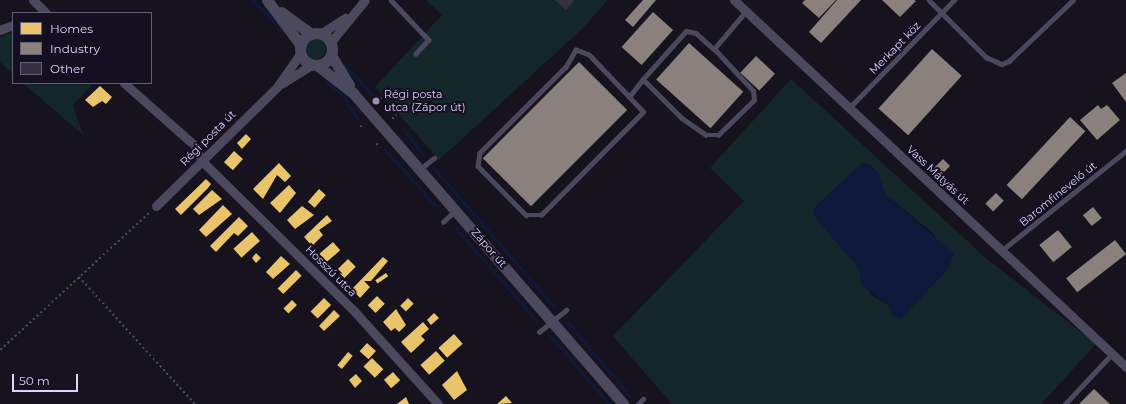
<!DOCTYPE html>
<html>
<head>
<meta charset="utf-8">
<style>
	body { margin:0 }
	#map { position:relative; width:1126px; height:404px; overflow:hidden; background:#16131e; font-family:Montserrat,sans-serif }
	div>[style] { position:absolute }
	.green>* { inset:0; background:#13272a }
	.round { border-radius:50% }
	.water>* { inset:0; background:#0e193b }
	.homes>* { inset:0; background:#e9c46a; transform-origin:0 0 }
	.industry>* { inset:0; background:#8a817c; transform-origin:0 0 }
	.stream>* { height:2.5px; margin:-1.25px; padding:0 1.25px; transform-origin:1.25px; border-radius:1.25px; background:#0e193b }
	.building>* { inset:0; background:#363140 }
	.path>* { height:1.5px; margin-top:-0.75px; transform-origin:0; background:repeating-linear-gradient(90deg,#48515f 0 2px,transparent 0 5px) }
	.service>* { height:4.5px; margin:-2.25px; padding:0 2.25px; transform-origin:2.25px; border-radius:2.25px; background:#4c495e }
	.minor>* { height:9px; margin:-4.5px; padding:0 4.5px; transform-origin:4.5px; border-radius:4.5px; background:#4c495e }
	.tertiary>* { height:11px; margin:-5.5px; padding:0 5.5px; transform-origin:5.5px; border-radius:5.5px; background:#4c495e }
	.tertiary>.ring { margin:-5.5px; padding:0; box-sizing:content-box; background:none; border:11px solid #4c495e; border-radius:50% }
	.dots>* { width:11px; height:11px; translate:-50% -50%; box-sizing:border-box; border:2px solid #150f22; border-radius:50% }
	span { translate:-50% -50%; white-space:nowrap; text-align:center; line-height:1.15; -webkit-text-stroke:4px #150f22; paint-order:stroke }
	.street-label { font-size:11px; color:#dcd4fc }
	.poi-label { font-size:11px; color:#dcd4fc }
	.left { translate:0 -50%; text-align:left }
	.legend { position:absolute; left:12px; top:12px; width:140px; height:72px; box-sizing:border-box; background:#150f22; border:1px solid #655e79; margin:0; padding:5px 7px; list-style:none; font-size:12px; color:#dcd4fc }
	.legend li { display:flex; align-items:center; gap:8px; height:20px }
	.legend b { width:20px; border:1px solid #655e79 }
	.scale { position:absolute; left:12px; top:374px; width:66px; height:18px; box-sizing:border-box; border:2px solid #dcd4fc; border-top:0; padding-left:5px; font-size:12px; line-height:14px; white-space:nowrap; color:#dcd4fc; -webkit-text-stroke:3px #150f22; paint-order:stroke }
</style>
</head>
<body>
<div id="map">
	<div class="green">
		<div style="clip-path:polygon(426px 0,608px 0,583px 28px,439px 160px,375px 87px,442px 15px)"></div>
		<div style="clip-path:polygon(13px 32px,13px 74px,0 62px,0 37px)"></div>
		<div class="round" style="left:306px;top:39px;width:20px;height:20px"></div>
		<div style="clip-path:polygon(evenodd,791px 79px,987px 259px,1096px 344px,1041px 404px,672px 404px,613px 336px,744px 201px,710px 168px,791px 79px,869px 164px,879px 175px,885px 194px,934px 234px,948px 269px,912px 304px,906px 315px,871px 295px,859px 268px,815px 217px,813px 209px,857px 168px,869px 164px)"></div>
		<div style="clip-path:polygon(23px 83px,94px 83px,73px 105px,83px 135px)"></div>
	</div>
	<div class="water">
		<div style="clip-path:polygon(862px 163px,870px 164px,879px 174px,885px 194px,954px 254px,948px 269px,901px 319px,892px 315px,889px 305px,862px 286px,859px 268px,815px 217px,813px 209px)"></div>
	</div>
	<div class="homes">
		<div style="clip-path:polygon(100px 86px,112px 97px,106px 104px,102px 101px,93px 107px,85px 100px)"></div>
		<div style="clip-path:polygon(246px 134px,251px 139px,242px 149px,237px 143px)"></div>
		<div style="left:234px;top:151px;width:12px;height:15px;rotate:42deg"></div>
		<div style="clip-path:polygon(279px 163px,291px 176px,285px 182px,277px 175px,263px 199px,253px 189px)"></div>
		<div style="clip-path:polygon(206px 179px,211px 184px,208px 188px,181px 215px,175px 209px)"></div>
		<div style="clip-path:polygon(289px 185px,296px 193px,280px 213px,270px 203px)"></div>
		<div style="left:319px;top:189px;width:9px;height:17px;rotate:41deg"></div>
		<div style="clip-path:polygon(212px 190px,222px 199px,199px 215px,193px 209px)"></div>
		<div style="clip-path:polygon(223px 205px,232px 214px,206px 237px,199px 230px)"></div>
		<div style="clip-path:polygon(302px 206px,314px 215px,295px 229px,287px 220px)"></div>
		<div style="clip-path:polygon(327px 215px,332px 221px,319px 230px,323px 235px,312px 246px,304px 237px)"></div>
		<div style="clip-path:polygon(239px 217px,248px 226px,238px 236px,234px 233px,216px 252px,210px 246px)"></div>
		<div style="left:252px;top:232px;width:12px;height:25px;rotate:48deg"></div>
		<div style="left:333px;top:242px;width:11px;height:18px;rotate:49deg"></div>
		<div style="clip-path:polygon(256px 253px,261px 258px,256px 263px,252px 258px)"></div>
		<div style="clip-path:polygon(281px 256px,290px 264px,273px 279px,266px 272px)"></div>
		<div style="clip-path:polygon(383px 257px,388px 261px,371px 281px,364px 281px,370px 287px,360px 298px,352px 289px)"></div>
		<div style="left:348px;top:259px;width:11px;height:16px;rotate:45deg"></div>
		<div style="left:296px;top:270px;width:8px;height:26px;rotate:45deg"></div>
		<div style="left:386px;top:273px;width:4px;height:13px;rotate:56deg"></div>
		<div style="left:377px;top:296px;width:11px;height:13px;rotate:45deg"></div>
		<div style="left:324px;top:298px;width:10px;height:19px;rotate:45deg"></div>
		<div style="left:408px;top:298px;width:8px;height:11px;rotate:45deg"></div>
		<div style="left:292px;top:300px;width:7px;height:12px;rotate:45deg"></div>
		<div style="clip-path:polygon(396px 309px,406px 325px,399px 332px,395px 328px,391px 331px,383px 322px)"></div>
		<div style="clip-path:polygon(334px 310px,340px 316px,324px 331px,319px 326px)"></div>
		<div style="clip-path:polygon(434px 313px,439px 318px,431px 325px,427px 320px)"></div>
		<div style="clip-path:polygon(423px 322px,429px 329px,421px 336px,425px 340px,411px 353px,401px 342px)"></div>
		<div style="left:454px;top:334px;width:13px;height:21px;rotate:48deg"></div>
		<div style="left:367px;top:343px;width:12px;height:11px;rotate:42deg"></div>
		<div style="left:436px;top:351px;width:13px;height:21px;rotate:48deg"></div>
		<div style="left:348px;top:352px;width:6px;height:17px;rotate:39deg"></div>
		<div style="left:372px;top:358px;width:16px;height:12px;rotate:45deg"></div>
		<div style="clip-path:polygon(457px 371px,467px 390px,454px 400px,442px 385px)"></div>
		<div style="left:393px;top:372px;width:11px;height:12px;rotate:49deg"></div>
		<div style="clip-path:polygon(356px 374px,362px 381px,355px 388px,349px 380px)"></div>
		<div style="clip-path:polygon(506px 396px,512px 403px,497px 404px)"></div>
		<div style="clip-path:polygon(406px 397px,409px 404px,397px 404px)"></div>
	</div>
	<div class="industry">
		<div style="clip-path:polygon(643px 0,656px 0,633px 27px,625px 20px)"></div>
		<div style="clip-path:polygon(805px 0,836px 0,819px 18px,802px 3px)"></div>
		<div style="clip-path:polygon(837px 0,861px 0,821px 43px,809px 32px)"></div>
		<div style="clip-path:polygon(882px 0,914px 0,916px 1px,900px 17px)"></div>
		<div style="left:653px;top:12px;width:27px;height:47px;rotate:42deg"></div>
		<div style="left:689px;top:43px;width:73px;height:49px;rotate:42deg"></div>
		<div style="left:932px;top:49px;width:40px;height:80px;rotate:42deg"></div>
		<div style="left:756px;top:56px;width:26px;height:23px;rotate:43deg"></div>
		<div style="left:579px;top:62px;width:68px;height:136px;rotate:45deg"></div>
		<div style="clip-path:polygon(1126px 73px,1126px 102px,1112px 83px)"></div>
		<div style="clip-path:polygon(1098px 105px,1101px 109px,1107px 105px,1120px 120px,1097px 140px,1080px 120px)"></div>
		<div style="left:1070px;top:117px;width:21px;height:93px;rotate:43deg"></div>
		<div style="left:943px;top:159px;width:10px;height:12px;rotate:45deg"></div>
		<div style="left:996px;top:193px;width:11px;height:15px;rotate:45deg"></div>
		<div style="left:1093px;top:207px;width:14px;height:13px;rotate:51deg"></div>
		<div style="left:1058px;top:230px;width:22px;height:24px;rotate:51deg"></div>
		<div style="left:1115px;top:240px;width:18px;height:62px;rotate:52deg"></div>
		<div style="clip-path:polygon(1094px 389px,1110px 404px,1079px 404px)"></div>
	</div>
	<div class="stream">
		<div style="left:253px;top:0;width:45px;rotate:45deg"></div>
		<div style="left:345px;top:65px;width:42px;rotate:46.9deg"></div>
		<div style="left:328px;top:82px;width:22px;rotate:43deg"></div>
		<div style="left:344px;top:97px;width:26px;rotate:58deg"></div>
		<div style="left:404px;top:130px;width:33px;rotate:52deg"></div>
		<div style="left:386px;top:150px;width:76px;rotate:48.2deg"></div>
		<div style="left:434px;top:168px;width:183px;rotate:49deg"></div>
		<div style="left:456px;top:228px;width:123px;rotate:48.9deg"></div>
		<div style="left:568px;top:322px;width:97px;rotate:50deg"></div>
		<div style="left:551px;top:336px;width:89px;rotate:49.5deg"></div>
	</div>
	<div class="building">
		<div style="clip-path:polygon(555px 0,573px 0,574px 1px,566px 10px)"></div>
	</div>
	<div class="path">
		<div style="left:377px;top:102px;width:6px;rotate:-45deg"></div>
		<div style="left:392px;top:119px;width:6px;rotate:-45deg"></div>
		<div style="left:360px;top:127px;width:5px;rotate:-37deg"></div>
		<div style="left:376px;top:145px;width:5px;rotate:-37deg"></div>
		<div style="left:79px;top:277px;width:172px;rotate:47.6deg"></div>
		<div style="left:0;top:350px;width:204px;rotate:-42.6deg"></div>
	</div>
	<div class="service">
		<div style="left:391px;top:0;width:55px;rotate:46.5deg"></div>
		<div style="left:429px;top:40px;width:19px;rotate:133deg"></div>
		<div style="left:929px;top:0;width:81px;rotate:45deg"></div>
		<div style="left:986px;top:57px;width:17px;rotate:24deg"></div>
		<div style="left:1002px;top:64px;width:8px;rotate:-23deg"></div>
		<div style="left:1009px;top:61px;width:88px;rotate:-43.6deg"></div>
		<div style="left:643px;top:79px;width:64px;rotate:-48.1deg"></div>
		<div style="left:686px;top:31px;width:10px;rotate:11deg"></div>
		<div style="left:696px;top:33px;width:24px;rotate:42deg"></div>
		<div style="left:629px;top:97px;width:58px;rotate:-133.6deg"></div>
		<div style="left:589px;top:55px;width:14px;rotate:-159deg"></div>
		<div style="left:576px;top:50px;width:20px;rotate:120deg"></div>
		<div style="left:566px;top:67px;width:122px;rotate:135deg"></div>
		<div style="left:480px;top:153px;width:13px;rotate:99deg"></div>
		<div style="left:478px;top:166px;width:69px;rotate:45.6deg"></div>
		<div style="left:526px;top:215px;width:15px"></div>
		<div style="left:541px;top:215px;width:145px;rotate:-45.3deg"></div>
		<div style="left:643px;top:112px;width:21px;rotate:-133deg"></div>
		<div style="left:629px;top:97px;width:23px;rotate:-52deg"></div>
		<div style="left:643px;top:79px;width:55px;rotate:45deg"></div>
		<div style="left:682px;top:118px;width:29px;rotate:35deg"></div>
		<div style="left:706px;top:135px;width:12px"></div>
		<div style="left:718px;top:135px;width:50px;rotate:-44.2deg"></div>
		<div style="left:754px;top:100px;width:9px;rotate:-96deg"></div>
		<div style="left:753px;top:91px;width:57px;rotate:-132.9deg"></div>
		<div style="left:714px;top:49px;width:50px;rotate:-49.9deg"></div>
		<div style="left:849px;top:108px;width:151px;rotate:-45.8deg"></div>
		<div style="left:420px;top:169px;width:18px;rotate:-38deg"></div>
		<div style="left:443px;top:222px;width:16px;rotate:-43deg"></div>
		<div style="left:1001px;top:251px;width:160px;rotate:-38.7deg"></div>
		<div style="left:539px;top:332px;width:35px;rotate:-39deg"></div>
		<div style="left:638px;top:404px;width:7px;rotate:-45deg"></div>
		<div style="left:1065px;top:404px;width:69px;rotate:-46.8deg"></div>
	</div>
	<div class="minor">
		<div style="left:33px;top:0;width:18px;rotate:45deg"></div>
		<div style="left:734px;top:0;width:537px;rotate:43.11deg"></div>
		<div style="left:0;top:30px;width:14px;rotate:-21deg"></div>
		<div style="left:320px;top:34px;width:30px;rotate:-33deg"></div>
		<div style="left:330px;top:43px;width:55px;rotate:-50.9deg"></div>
		<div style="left:124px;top:83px;width:92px;rotate:41.5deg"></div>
		<div style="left:193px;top:144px;width:19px;rotate:62deg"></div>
		<div style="left:202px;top:161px;width:215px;rotate:44.6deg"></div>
		<div style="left:355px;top:312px;width:124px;rotate:47.9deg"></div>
		<div style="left:281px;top:84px;width:36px;rotate:-32deg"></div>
		<div style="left:156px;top:206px;width:170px;rotate:-44.5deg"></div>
		<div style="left:277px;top:87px;width:40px;rotate:-55.1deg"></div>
	</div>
	<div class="tertiary">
		<div style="left:267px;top:0;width:55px;rotate:53.1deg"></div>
		<div style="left:281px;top:12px;width:37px;rotate:36deg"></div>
		<div class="ring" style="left:300px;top:33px;width:21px;height:21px"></div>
		<div style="left:331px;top:55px;width:35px;rotate:59deg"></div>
		<div style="left:318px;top:66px;width:44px;rotate:37.6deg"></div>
		<div style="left:353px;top:93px;width:412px;rotate:49deg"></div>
	</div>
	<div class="dots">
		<div style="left:376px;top:101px;background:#9790ae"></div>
	</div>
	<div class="street-label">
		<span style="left:895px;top:48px;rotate:-46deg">Merkapt köz</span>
		<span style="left:208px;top:138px;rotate:-45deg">Régi posta út</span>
		<span style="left:938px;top:175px;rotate:43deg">Vass Mátyás út</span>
		<span style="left:1058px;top:194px;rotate:-39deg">Baromfinevelő út</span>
		<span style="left:489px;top:248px;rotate:49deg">Zápor út</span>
		<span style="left:331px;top:271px;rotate:45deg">Hosszú utca</span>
	</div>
	<div class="poi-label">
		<span class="left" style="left:384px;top:101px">Régi posta<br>utca (Zápor út)</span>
	</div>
	<ul class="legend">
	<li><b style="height:11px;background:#e9c46a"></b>Homes</li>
	<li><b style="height:11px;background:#8a817c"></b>Industry</li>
	<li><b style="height:11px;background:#363140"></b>Other</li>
	</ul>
	<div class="scale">50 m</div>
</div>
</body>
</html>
